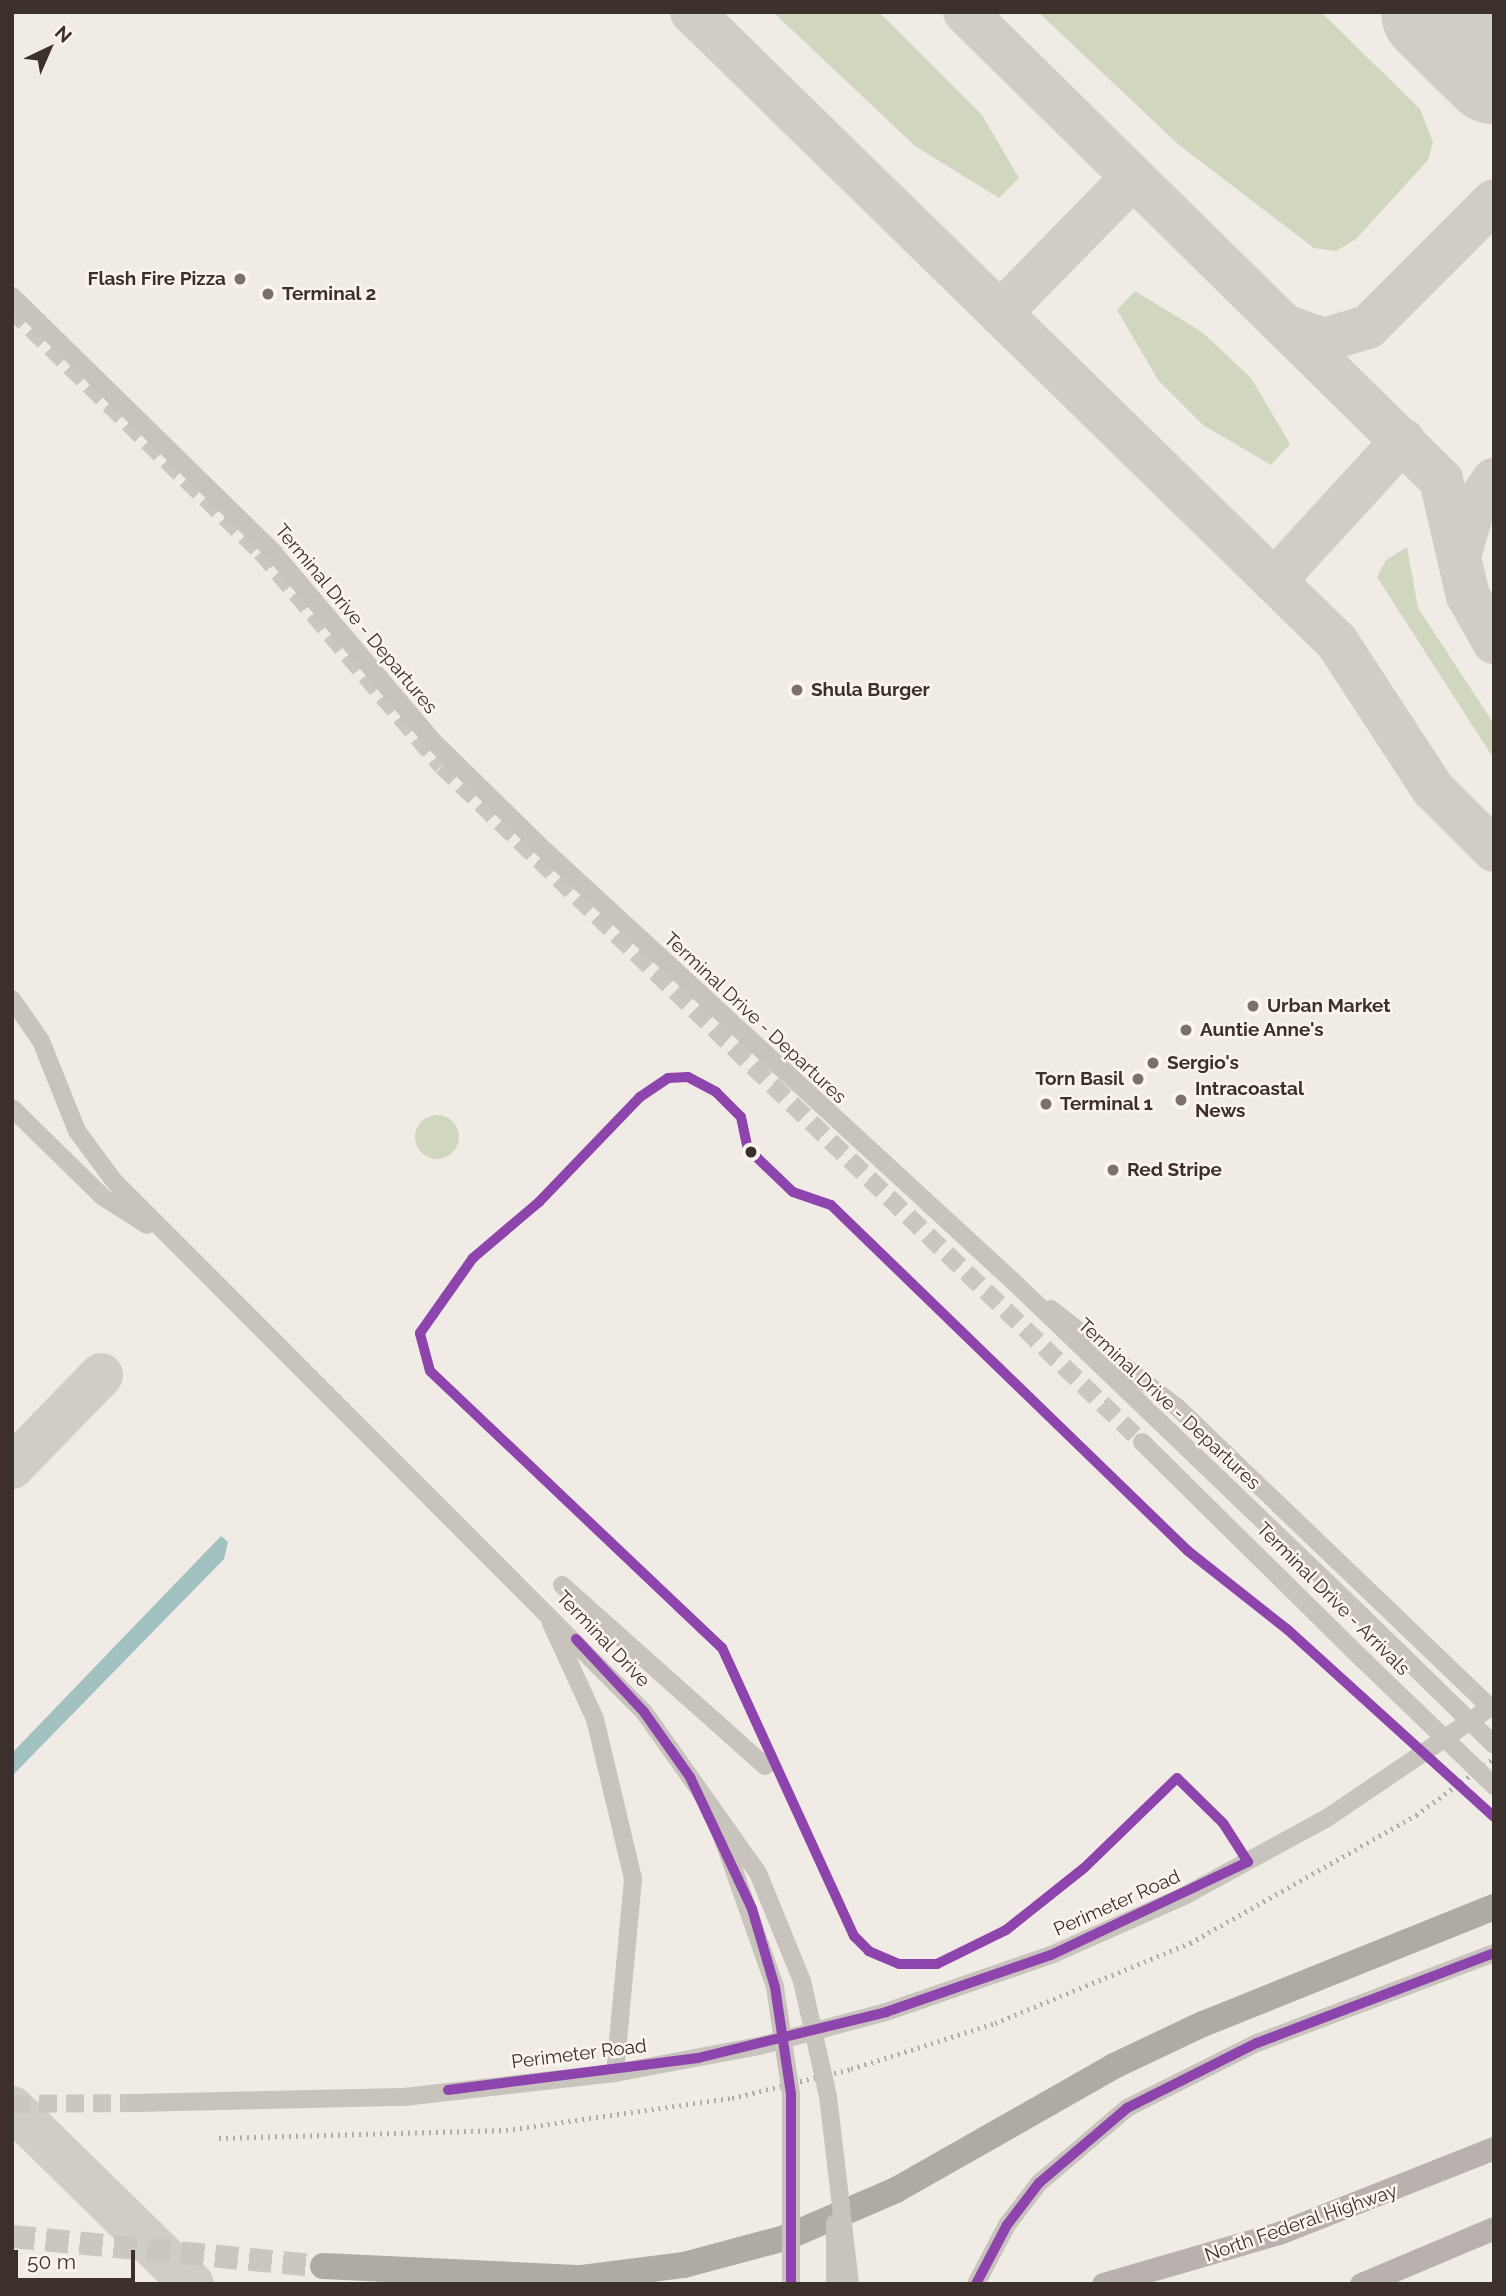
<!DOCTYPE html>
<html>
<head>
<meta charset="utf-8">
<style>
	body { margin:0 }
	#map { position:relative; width:1506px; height:2296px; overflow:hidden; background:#f0ebe5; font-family:Raleway,sans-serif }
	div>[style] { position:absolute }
	.green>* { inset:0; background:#d1d6bf }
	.round { border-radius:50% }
	.water>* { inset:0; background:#a1c2c1 }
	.taxiway>* { height:44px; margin:-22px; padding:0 22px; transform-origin:22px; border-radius:22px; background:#d0ccc6 }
	.runway>* { height:108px; margin:-54px; padding:0 54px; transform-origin:54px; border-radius:54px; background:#d0ccc6 }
	.minor-tunnel>* { height:18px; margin-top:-9px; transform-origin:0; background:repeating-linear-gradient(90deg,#ccc6c0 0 18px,transparent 0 27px) }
	.major-tunnel>* { height:23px; margin-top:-11.5px; transform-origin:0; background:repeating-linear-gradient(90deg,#ccc6c0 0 23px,transparent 0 34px) }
	.minor>* { height:18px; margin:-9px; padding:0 9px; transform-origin:9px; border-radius:9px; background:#c9c3be }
	.major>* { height:23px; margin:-11.5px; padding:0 11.5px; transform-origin:11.5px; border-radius:11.5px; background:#b8b1ad }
	.highway>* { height:26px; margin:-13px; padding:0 13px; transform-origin:13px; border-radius:13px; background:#afaaa4 }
	.rail>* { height:4.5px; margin-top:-2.25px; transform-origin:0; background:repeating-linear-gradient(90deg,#b1aca8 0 2px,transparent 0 7px) }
	.minor-bridge>* { height:18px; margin:-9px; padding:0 9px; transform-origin:9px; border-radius:9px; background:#c9c3be }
	.bus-1>* { height:10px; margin:-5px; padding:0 5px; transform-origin:5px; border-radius:5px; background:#8e44ad }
	.dots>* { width:19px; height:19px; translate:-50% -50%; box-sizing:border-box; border:4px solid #fbf5ee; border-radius:50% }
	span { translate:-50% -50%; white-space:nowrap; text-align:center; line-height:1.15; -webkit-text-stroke:5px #fbf5ee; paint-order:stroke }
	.poi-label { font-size:19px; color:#3b302b; font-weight:700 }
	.right { translate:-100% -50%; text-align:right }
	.left { translate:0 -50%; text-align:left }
	.street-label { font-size:19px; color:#3b302b }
	.frame { position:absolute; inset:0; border:14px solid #3b302b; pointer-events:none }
	.north { position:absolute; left:14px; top:14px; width:70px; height:70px; -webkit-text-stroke:5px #fbf5ee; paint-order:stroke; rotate:44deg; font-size:19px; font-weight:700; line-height:28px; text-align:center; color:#3b302b }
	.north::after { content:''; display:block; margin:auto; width:24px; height:32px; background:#3b302b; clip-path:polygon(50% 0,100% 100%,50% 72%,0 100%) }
	.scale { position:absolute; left:14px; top:2250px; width:121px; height:32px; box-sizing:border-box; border:4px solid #3b302b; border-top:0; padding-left:9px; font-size:21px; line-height:24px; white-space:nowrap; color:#3b302b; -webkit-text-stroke:5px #fbf5ee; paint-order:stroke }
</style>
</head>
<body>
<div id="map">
	<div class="green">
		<div style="clip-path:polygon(773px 12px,879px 12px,982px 115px,1019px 178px,999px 198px,915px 146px)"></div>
		<div style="clip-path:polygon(1038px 12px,1321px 12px,1420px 109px,1433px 143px,1428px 160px,1356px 239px,1336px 251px,1314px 248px,1179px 145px)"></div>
		<div style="clip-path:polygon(1135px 291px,1202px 332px,1251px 378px,1290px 444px,1271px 465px,1203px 425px,1158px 380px,1117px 310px)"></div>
		<div style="clip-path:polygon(1407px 547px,1418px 608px,1494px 724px,1494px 759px,1377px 577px,1386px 560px)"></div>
		<div class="round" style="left:415px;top:1115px;width:44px;height:44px"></div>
	</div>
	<div class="water">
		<div style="clip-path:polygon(221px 1536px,228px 1542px,224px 1559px,12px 1776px,12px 1753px)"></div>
	</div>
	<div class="taxiway">
		<div style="left:692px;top:12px;width:902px;rotate:44.33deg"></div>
		<div style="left:1337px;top:642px;width:176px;rotate:56.9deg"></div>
		<div style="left:1433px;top:789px;width:86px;rotate:45deg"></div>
		<div style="left:965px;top:12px;width:668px;rotate:44.51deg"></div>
		<div style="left:1441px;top:480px;width:119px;rotate:76.9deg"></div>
		<div style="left:1468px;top:596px;width:53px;rotate:60.5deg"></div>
		<div style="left:1000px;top:313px;width:190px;rotate:-45.6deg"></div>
		<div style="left:1287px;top:327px;width:39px;rotate:19deg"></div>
		<div style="left:1324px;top:340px;width:46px;rotate:-16.5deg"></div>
		<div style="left:1368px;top:327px;width:178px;rotate:-45deg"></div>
		<div style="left:1461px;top:550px;width:41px;rotate:-74.2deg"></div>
		<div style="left:1472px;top:511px;width:38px;rotate:-55deg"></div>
		<div style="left:1274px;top:581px;width:191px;rotate:-47.5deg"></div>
		<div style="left:12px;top:1467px;width:128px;rotate:-45.9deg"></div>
		<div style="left:12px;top:2108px;width:252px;rotate:44.4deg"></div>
	</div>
	<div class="runway">
		<div style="left:1435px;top:12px;width:83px;rotate:44.5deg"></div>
	</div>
	<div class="minor-tunnel">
		<div style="left:12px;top:310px;width:347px;rotate:44.2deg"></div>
		<div style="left:261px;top:552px;width:280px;rotate:49.8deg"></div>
		<div style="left:442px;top:766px;width:973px;rotate:44deg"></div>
		<div style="left:12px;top:2104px;width:122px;rotate:-0.5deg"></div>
	</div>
	<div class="major-tunnel">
		<div style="left:12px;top:2236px;width:312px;rotate:5.5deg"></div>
	</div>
	<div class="minor">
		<div style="left:12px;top:296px;width:367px;rotate:44.4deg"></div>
		<div style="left:274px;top:553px;width:248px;rotate:49.8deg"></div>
		<div style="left:434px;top:742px;width:146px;rotate:44.4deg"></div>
		<div style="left:538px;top:844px;width:651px;rotate:42.63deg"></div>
		<div style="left:1017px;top:1285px;width:480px;rotate:43.8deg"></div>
		<div style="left:12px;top:999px;width:51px;rotate:55.4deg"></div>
		<div style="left:41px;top:1041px;width:97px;rotate:68.2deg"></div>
		<div style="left:77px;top:1131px;width:62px;rotate:53.5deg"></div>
		<div style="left:114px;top:1181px;width:750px;rotate:45.05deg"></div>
		<div style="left:644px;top:1712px;width:197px;rotate:54.7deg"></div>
		<div style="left:758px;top:1873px;width:117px;rotate:67.8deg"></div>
		<div style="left:12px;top:1108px;width:127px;rotate:44.4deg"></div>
		<div style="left:103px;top:1197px;width:52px;rotate:32.5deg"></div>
		<div style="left:1051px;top:1309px;width:160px;rotate:37.9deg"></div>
		<div style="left:1177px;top:1407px;width:435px;rotate:43.8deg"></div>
		<div style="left:1142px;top:1442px;width:303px;rotate:44.6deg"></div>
		<div style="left:562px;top:1585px;width:272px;rotate:41.7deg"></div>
		<div style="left:550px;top:1621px;width:108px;rotate:65.3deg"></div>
		<div style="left:595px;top:1719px;width:164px;rotate:76.6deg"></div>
		<div style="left:633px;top:1879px;width:195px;rotate:95.3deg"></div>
		<div style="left:723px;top:1839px;width:157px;rotate:70.6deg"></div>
		<div style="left:134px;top:2103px;width:270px;rotate:-1.3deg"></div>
		<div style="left:404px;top:2097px;width:212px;rotate:-6.5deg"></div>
		<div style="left:615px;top:2073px;width:147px;rotate:-10.6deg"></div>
		<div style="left:759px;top:2046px;width:131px;rotate:-15deg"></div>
		<div style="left:886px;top:2012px;width:175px;rotate:-19.1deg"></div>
		<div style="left:1051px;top:1955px;width:145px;rotate:-23.9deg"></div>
		<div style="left:1184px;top:1896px;width:163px;rotate:-28.6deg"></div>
		<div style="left:1327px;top:1818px;width:202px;rotate:-34.1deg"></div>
		<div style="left:976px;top:2284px;width:67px;rotate:-62.3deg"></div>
		<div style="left:1007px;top:2225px;width:53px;rotate:-52.7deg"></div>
		<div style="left:1039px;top:2183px;width:116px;rotate:-40.4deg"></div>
		<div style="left:1127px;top:2108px;width:145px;rotate:-26.6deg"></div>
		<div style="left:1257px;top:2043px;width:254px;rotate:-20.8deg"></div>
	</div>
	<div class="major">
		<div style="left:1103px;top:2284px;width:183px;rotate:-16.2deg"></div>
		<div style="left:1279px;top:2233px;width:231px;rotate:-21.6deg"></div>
		<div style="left:1361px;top:2284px;width:144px;rotate:-22.8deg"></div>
	</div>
	<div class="highway">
		<div style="left:323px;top:2266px;width:259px;rotate:2.7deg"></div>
		<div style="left:582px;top:2278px;width:103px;rotate:-7.3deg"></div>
		<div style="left:684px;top:2265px;width:105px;rotate:-15deg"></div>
		<div style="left:785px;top:2238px;width:121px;rotate:-23.4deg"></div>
		<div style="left:896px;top:2190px;width:251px;rotate:-29.6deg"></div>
		<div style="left:1114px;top:2066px;width:98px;rotate:-25.3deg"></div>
		<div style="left:1203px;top:2024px;width:314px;rotate:-21.9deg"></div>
	</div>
	<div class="rail">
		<div style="left:219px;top:2138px;width:287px;rotate:-1.6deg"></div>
		<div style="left:506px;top:2130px;width:228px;rotate:-8.1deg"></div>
		<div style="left:732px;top:2098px;width:122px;rotate:-13.7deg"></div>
		<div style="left:851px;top:2069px;width:151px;rotate:-17.7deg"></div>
		<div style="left:995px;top:2023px;width:211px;rotate:-22.3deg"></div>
		<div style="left:1190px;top:1943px;width:260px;rotate:-29.5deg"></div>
		<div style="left:1416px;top:1815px;width:97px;rotate:-36.2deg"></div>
	</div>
	<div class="minor-bridge">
		<div style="left:1363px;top:1617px;width:183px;rotate:44.3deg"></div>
		<div style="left:1358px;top:1655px;width:189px;rotate:43.9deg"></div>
		<div style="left:802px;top:1981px;width:118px;rotate:77.3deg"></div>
		<div style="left:828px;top:2096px;width:189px;rotate:83.3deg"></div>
		<div style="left:775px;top:1987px;width:108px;rotate:81.5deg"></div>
		<div style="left:791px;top:2094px;width:190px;rotate:90deg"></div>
		<div style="left:835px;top:2223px;width:61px;rotate:90deg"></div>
	</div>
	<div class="bus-1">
		<div style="left:576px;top:1639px;width:100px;rotate:47deg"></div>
		<div style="left:644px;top:1712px;width:80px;rotate:54.7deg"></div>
		<div style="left:690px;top:1777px;width:146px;rotate:64.8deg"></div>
		<div style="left:752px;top:1909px;width:81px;rotate:73.6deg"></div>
		<div style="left:775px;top:1987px;width:108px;rotate:81.5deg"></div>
		<div style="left:791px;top:2094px;width:190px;rotate:90deg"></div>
		<div style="left:448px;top:2090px;width:252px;rotate:-7.3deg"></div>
		<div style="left:698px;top:2058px;width:194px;rotate:-13.7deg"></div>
		<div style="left:886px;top:2012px;width:175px;rotate:-19.1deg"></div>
		<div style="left:1051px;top:1955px;width:218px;rotate:-25.3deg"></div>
		<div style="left:1248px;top:1862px;width:46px;rotate:-122.7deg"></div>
		<div style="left:1223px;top:1823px;width:64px;rotate:-135.6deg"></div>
		<div style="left:1177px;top:1778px;width:129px;rotate:135.9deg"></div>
		<div style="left:1084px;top:1868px;width:100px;rotate:141.5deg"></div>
		<div style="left:1006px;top:1930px;width:77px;rotate:153.8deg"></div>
		<div style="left:937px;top:1964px;width:38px;rotate:180deg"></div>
		<div style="left:899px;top:1964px;width:33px;rotate:-157deg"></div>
		<div style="left:869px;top:1951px;width:21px;rotate:-135deg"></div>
		<div style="left:854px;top:1936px;width:317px;rotate:-114.6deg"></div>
		<div style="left:722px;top:1648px;width:402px;rotate:-136.5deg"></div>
		<div style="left:430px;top:1371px;width:39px;rotate:-105deg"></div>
		<div style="left:420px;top:1333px;width:92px;rotate:-54.8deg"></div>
		<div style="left:473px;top:1258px;width:87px;rotate:-40.3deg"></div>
		<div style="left:539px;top:1202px;width:146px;rotate:-46.1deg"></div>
		<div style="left:640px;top:1097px;width:34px;rotate:-34deg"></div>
		<div style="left:668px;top:1078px;width:20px;rotate:-3deg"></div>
		<div style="left:688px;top:1077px;width:32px;rotate:28deg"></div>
		<div style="left:716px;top:1092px;width:35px;rotate:45deg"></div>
		<div style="left:741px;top:1117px;width:33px;rotate:78deg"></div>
		<div style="left:748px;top:1149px;width:62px;rotate:43.7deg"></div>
		<div style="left:793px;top:1192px;width:40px;rotate:18.9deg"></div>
		<div style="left:831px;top:1205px;width:497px;rotate:44.1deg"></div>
		<div style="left:1188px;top:1551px;width:127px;rotate:38.3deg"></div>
		<div style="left:1288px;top:1630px;width:278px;rotate:42.2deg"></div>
		<div style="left:976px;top:2284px;width:67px;rotate:-62.3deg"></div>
		<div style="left:1007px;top:2225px;width:53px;rotate:-52.7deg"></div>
		<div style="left:1039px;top:2183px;width:116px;rotate:-40.4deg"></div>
		<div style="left:1127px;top:2108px;width:145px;rotate:-26.6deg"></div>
		<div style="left:1257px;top:2043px;width:254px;rotate:-20.8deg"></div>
	</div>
	<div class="dots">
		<div style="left:240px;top:279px;background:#7a716c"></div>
		<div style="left:268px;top:294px;background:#7a716c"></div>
		<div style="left:797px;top:690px;background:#7a716c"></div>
		<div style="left:1253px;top:1006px;background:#7a716c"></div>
		<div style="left:1186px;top:1030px;background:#7a716c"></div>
		<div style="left:1153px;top:1063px;background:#7a716c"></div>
		<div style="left:1138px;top:1079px;background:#7a716c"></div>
		<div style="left:1181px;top:1100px;background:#7a716c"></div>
		<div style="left:1046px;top:1104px;background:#7a716c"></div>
		<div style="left:751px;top:1152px;background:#3b302b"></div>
		<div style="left:1113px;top:1170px;background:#7a716c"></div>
	</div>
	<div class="poi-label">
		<span class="right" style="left:226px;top:279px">Flash Fire Pizza</span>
		<span class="left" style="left:282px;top:294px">Terminal 2</span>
		<span class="left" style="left:811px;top:690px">Shula Burger</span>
		<span class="left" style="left:1267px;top:1006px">Urban Market</span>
		<span class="left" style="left:1200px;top:1030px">Auntie Anne's</span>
		<span class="left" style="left:1167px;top:1063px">Sergio's</span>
		<span class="right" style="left:1124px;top:1079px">Torn Basil</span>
		<span class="left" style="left:1195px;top:1100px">Intracoastal<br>News</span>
		<span class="left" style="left:1060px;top:1104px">Terminal 1</span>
		<span class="left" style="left:1127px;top:1170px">Red Stripe</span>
	</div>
	<div class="street-label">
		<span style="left:356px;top:619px;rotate:50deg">Terminal Drive - Departures</span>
		<span style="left:755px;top:1018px;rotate:43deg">Terminal Drive - Departures</span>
		<span style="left:1169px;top:1404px;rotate:43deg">Terminal Drive - Departures</span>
		<span style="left:1333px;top:1599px;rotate:45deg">Terminal Drive - Arrivals</span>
		<span style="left:603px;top:1639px;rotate:46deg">Terminal Drive</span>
		<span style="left:1117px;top:1903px;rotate:-24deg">Perimeter Road</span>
		<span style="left:579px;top:2054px;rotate:-7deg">Perimeter Road</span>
		<span style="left:1301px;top:2223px;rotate:-19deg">North Federal Highway</span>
	</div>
	<div class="frame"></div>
	<div class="north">N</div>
	<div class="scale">50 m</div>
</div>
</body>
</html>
